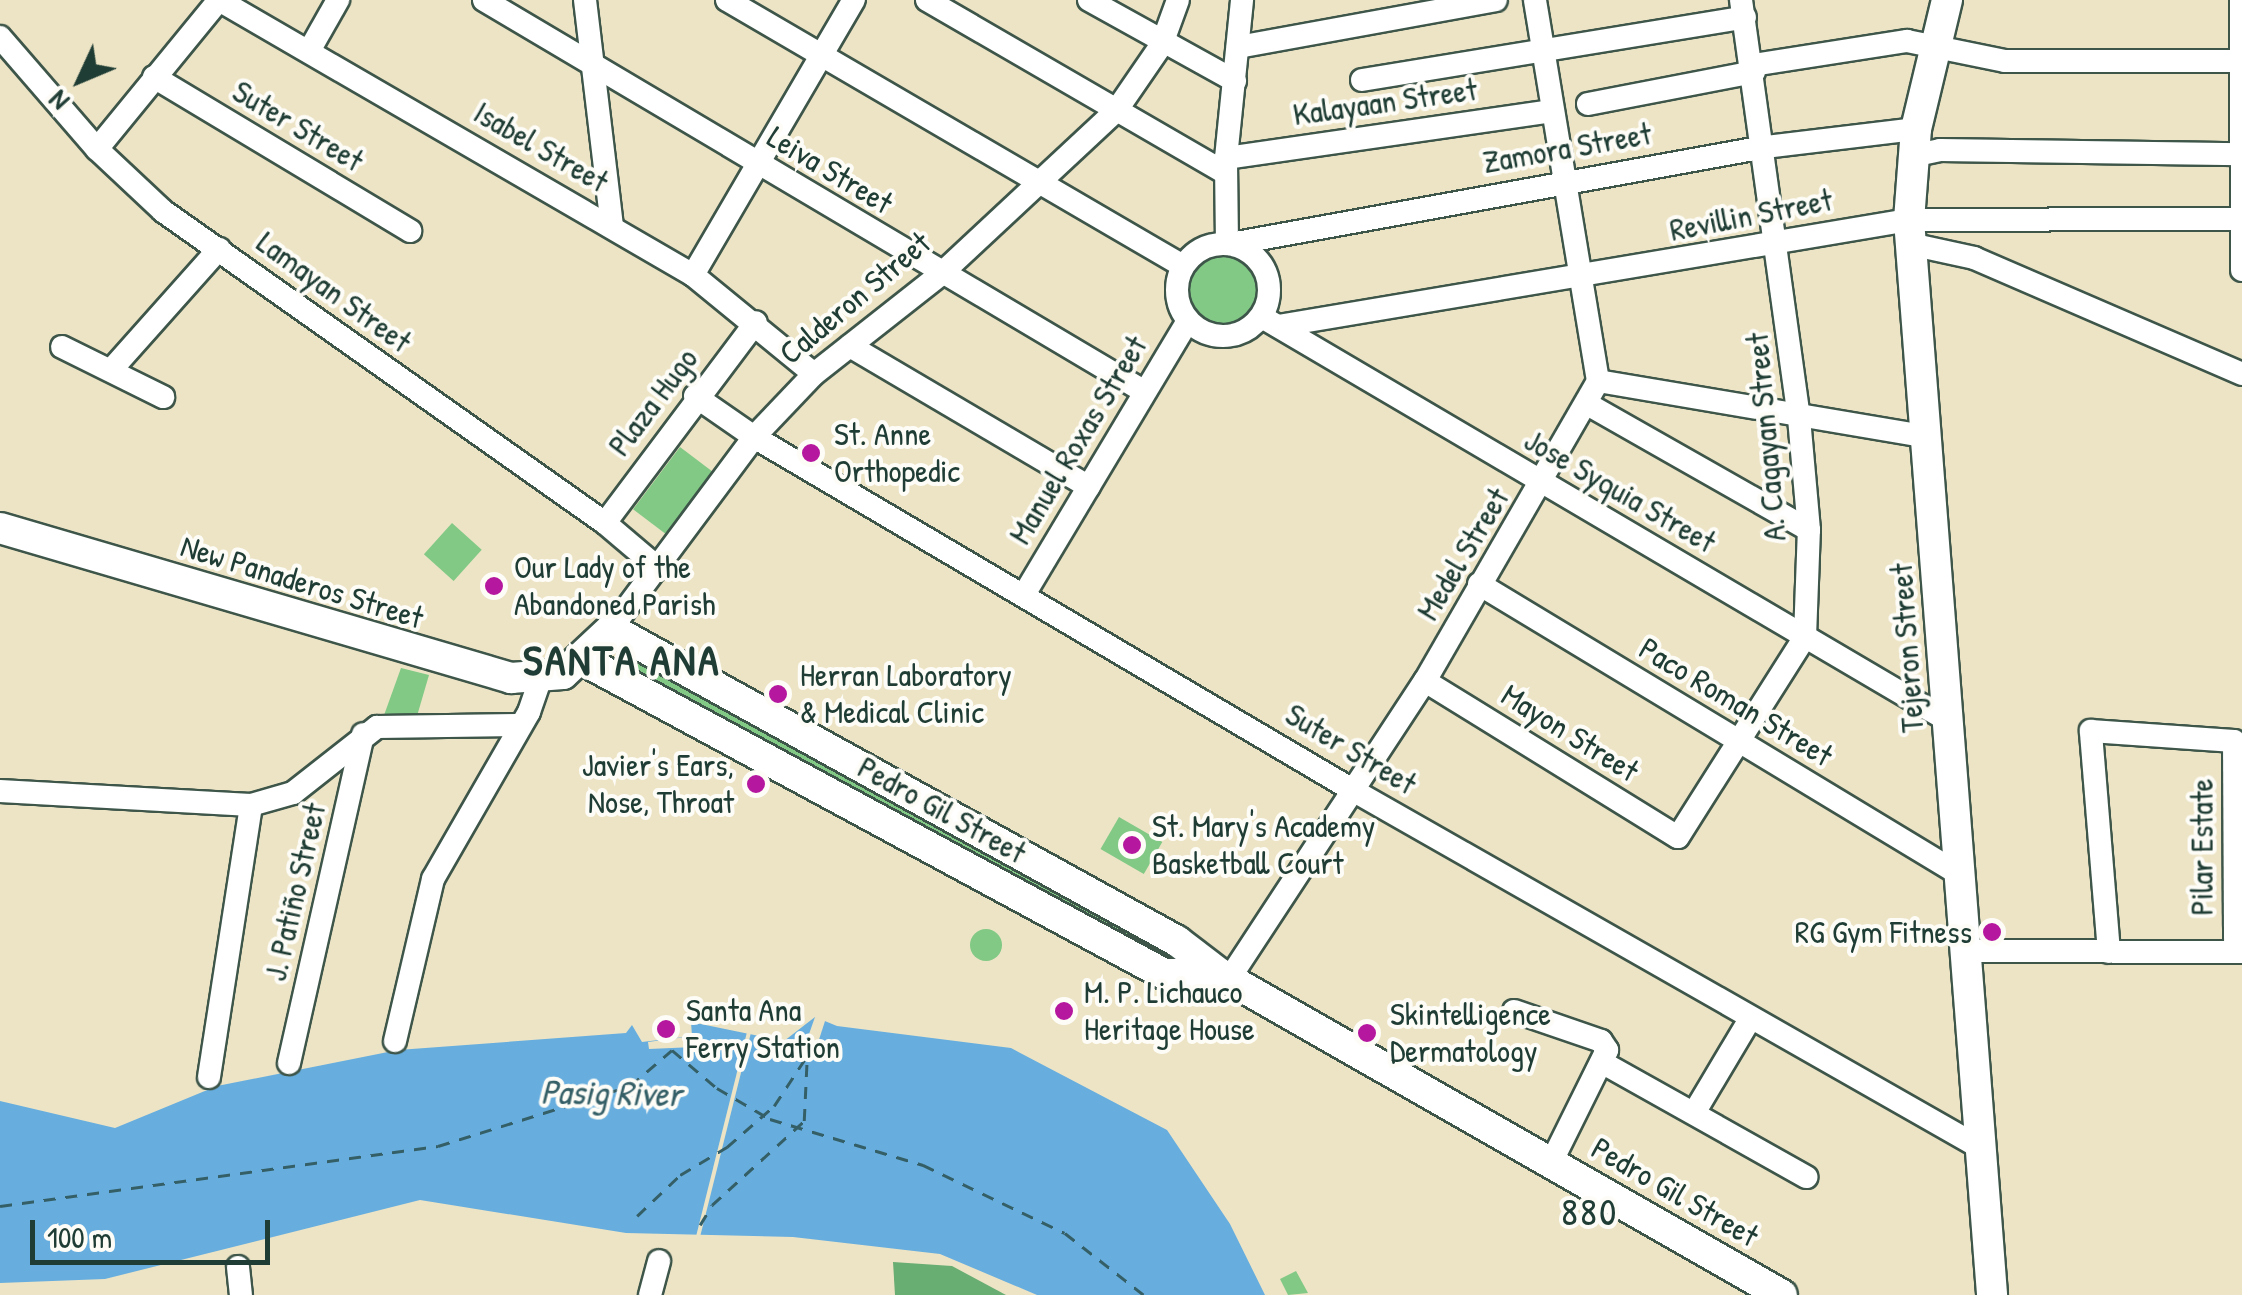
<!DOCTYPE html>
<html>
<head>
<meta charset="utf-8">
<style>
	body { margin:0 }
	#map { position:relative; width:2242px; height:1295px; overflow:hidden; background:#ede4c6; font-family:"Patrick Hand",sans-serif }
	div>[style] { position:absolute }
	.green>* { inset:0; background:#81c985; transform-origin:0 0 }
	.round { border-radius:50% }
	.forest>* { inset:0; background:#68ad72 }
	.water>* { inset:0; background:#67aede }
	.pier>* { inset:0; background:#ede4c6; transform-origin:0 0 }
	.ferry>* { height:2.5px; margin-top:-1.25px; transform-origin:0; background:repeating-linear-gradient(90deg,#355f67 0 12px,transparent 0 22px) }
	.roads { filter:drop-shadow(2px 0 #3e564a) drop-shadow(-2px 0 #3e564a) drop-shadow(0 2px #3e564a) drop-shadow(0 -2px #3e564a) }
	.minor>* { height:22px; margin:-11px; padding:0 11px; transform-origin:11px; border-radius:11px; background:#fff }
	.minor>.ring { margin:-11px; padding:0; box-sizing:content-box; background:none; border:22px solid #fff; border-radius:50% }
	.major>* { height:30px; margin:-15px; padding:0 15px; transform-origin:15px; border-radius:15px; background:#fff }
	.dots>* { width:28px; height:28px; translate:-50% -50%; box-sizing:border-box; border:5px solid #fdfcf7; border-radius:50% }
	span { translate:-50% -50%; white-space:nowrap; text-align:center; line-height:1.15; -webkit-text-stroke:8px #fdfcf7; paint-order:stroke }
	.street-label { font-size:32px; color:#1f3d34 }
	.poi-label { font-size:32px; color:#1f3d34 }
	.left { translate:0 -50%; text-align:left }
	.right { translate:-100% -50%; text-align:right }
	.water-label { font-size:35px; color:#355f67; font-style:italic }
	.quarter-label { font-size:38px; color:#1f3d34; letter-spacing:2.5px }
	.district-label { font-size:42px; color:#1f3d34; font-weight:700; letter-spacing:2.5px }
	.north { position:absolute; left:30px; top:30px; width:100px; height:100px; -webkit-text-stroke:8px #fdfcf7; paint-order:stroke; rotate:226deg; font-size:28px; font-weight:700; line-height:40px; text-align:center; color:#1f3d34 }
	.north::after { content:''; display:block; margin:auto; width:35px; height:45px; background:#1f3d34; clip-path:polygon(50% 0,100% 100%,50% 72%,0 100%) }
	.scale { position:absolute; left:30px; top:1220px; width:240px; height:45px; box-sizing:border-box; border:5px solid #1f3d34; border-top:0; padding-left:12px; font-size:30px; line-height:35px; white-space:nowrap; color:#1f3d34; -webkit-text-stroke:8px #fdfcf7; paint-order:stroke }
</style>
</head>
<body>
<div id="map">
	<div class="green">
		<div class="round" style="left:1185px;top:256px;width:72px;height:72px"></div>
		<div style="left:680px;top:447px;width:43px;height:78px;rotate:37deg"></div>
		<div style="left:452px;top:523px;width:40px;height:42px;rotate:42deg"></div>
		<div style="clip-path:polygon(636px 657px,1180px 951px,1180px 971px,630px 669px)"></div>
		<div style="clip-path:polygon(401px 668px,429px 675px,417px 716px,383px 718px)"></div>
		<div style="left:1119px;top:817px;width:50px;height:37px;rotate:30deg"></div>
		<div class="round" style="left:970px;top:929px;width:32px;height:32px"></div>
		<div style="clip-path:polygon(1296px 1271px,1308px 1293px,1288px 1295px,1280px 1279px)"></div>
	</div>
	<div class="forest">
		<div style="clip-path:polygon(893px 1262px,952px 1266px,1006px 1295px,895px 1295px)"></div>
	</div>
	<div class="water">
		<div style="clip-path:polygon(815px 1017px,837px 1026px,1011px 1048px,1167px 1130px,1230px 1224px,1265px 1295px,1037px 1295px,940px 1254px,793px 1237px,626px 1233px,420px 1200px,105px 1279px,0 1283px,0 1101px,115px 1128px,217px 1086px,398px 1050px,626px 1033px,632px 1025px,642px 1042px,692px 1036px,691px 1022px,784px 1041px)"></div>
	</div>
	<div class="pier">
		<div style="clip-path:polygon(815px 1017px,826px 1018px,813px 1058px,802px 1054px)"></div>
		<div style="left:748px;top:1028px;width:4px;height:220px;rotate:14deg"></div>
		<div style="clip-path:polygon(693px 1036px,694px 1047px,649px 1049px,648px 1042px)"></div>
	</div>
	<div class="ferry">
		<div style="left:0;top:1206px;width:442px;rotate:-7.8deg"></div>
		<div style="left:438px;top:1146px;width:201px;rotate:-17.4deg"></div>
		<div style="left:630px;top:1086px;width:55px;rotate:-40.6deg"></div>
		<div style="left:672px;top:1050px;width:59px;rotate:40.2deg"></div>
		<div style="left:717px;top:1088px;width:61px;rotate:30.3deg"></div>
		<div style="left:770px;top:1119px;width:160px;rotate:16.7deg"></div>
		<div style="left:923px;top:1165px;width:157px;rotate:25.6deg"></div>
		<div style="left:1065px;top:1233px;width:100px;rotate:38.1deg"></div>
		<div style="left:637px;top:1216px;width:59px;rotate:-43.6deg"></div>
		<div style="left:680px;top:1175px;width:55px;rotate:-30.8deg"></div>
		<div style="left:727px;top:1147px;width:62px;rotate:-41.1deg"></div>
		<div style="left:774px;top:1106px;width:60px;rotate:-56.6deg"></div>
		<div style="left:700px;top:1225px;width:23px;rotate:-59deg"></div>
		<div style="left:712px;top:1205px;width:125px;rotate:-42.4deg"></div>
		<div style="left:804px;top:1121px;width:64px;rotate:-87.3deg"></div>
	</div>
	<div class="roads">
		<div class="minor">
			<div style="left:484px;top:0;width:768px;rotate:30.67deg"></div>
			<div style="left:585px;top:0;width:227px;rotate:83.2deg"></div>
			<div style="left:727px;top:0;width:528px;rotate:30.26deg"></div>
			<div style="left:927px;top:0;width:345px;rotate:30.1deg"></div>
			<div style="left:1089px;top:0;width:167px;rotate:29deg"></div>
			<div style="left:2241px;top:0;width:270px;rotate:89.8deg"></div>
			<div style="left:0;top:37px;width:148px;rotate:49.1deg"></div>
			<div style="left:97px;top:149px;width:91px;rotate:43.2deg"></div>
			<div style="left:163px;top:211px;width:541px;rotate:35.22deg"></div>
			<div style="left:605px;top:523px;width:70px;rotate:40.3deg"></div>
			<div style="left:1238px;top:47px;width:262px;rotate:-10.3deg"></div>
			<div style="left:309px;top:51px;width:59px;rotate:-60.4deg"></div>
			<div style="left:1753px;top:65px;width:156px;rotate:-8.9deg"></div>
			<div style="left:1907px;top:41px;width:100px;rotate:11.5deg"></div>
			<div style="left:2005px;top:61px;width:237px"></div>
			<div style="left:154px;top:77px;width:299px;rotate:31deg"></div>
			<div style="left:1362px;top:80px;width:388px;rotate:-9.3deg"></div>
			<div style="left:1588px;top:104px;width:169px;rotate:-10.9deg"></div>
			<div style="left:97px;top:149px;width:193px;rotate:-50.7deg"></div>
			<div style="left:219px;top:0;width:548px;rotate:30.12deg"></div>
			<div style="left:693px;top:275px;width:156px;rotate:39.3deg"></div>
			<div style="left:1912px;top:156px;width:29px;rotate:-12deg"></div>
			<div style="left:1940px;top:150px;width:302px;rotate:0.8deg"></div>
			<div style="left:1226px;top:158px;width:329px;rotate:-8.2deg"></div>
			<div class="ring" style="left:1177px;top:244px;width:70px;height:70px"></div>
			<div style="left:1227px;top:244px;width:86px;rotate:-90.7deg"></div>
			<div style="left:1226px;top:158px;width:159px;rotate:-84.2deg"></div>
			<div style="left:1231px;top:244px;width:543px;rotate:-10.3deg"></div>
			<div style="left:1765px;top:147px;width:152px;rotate:-6.8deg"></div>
			<div style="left:1910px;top:244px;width:66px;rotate:12.3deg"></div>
			<div style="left:1974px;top:258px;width:292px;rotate:23.4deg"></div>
			<div style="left:693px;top:275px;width:319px;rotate:-59.7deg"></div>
			<div style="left:1262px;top:317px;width:795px;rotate:30.47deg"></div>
			<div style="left:1278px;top:326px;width:640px;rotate:-9.54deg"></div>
			<div style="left:1909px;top:220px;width:333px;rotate:-0.2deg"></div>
			<div style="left:850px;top:346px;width:277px;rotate:30.5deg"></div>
			<div style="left:62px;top:347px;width:113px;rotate:26.3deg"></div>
			<div style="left:112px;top:369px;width:161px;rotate:-48.3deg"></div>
			<div style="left:1598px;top:381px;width:335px;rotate:9.6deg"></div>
			<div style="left:695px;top:396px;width:72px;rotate:34.8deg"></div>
			<div style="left:754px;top:437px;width:699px;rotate:30.53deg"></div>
			<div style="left:1356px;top:792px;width:717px;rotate:29.68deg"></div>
			<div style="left:1589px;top:405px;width:253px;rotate:29.6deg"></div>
			<div style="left:605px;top:523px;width:251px;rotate:-53.1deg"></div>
			<div style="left:1479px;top:584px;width:561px;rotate:31.14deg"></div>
			<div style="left:1025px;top:593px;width:317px;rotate:-59.1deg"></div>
			<div style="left:611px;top:629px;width:239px;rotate:-53.3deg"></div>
			<div style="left:754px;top:437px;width:87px;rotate:-46.4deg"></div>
			<div style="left:814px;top:374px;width:162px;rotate:-38.2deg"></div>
			<div style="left:941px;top:274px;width:239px;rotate:-43deg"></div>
			<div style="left:1116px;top:111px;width:81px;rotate:-55.5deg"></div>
			<div style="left:1162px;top:44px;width:47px;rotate:-70deg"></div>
			<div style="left:1425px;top:681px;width:297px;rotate:31.7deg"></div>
			<div style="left:1678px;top:837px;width:237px;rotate:-57.6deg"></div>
			<div style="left:1805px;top:637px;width:107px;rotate:-87.9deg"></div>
			<div style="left:1809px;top:530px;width:112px;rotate:-95.1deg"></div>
			<div style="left:1799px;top:418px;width:422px;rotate:-97.9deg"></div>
			<div style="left:0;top:791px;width:251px;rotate:3.2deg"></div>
			<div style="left:251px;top:805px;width:44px;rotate:-15.9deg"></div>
			<div style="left:293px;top:793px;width:107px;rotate:-38.2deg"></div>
			<div style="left:377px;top:727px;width:140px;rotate:-0.8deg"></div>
			<div style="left:1966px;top:951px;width:276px;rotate:0.2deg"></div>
			<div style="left:2109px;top:952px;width:222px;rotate:-94.7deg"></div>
			<div style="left:2091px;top:731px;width:143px;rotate:4deg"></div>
			<div style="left:2234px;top:741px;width:211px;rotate:89.7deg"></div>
			<div style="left:1229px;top:979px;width:357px;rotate:-56.7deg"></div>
			<div style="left:1425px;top:681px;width:346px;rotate:-60deg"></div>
			<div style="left:1598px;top:381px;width:386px;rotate:-99.4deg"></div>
			<div style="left:1514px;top:1011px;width:92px;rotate:19deg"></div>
			<div style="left:1601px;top:1041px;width:11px;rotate:56deg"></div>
			<div style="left:1607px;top:1050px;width:124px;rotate:116.4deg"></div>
			<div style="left:395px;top:1041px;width:166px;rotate:-76.8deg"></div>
			<div style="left:433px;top:879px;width:193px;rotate:-60.1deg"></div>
			<div style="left:529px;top:712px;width:34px;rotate:-71deg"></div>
			<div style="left:289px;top:1063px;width:337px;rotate:-77.3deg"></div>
			<div style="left:1605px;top:1064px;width:231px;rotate:29.3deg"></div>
			<div style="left:209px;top:1077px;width:275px;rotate:-81.2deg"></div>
			<div style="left:1694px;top:1113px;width:109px;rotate:-59.2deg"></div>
			<div style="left:238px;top:1267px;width:28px;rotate:84deg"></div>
			<div style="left:650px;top:1295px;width:35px;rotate:-75deg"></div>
		</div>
		<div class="major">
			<div style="left:1947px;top:0;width:133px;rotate:103.5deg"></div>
			<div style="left:1916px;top:129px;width:91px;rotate:94.4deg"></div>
			<div style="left:1909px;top:220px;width:1078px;rotate:85.58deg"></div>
			<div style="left:0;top:528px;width:533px;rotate:16.36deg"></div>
			<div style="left:511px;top:678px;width:52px;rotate:-4.4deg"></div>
			<div style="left:563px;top:674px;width:66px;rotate:-43.2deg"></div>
			<div style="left:611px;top:629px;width:646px;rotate:28.87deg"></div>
			<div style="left:1177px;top:941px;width:54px;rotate:37.5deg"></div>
			<div style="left:1220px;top:974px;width:647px;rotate:29.73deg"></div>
			<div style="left:581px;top:659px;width:663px;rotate:28.38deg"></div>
			<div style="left:1164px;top:974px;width:56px"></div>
		</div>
	</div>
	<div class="dots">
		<div style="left:811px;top:453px;background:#b5179e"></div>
		<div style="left:494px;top:586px;background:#b5179e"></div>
		<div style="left:778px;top:694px;background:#b5179e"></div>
		<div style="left:756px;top:784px;background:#b5179e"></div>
		<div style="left:1132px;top:845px;background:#b5179e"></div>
		<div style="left:1992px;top:932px;background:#b5179e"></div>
		<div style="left:1064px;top:1011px;background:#b5179e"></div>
		<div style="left:666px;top:1029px;background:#b5179e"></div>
		<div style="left:1367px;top:1033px;background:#b5179e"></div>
	</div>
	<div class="street-label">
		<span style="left:1385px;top:102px;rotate:-8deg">Kalayaan Street</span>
		<span style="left:298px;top:126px;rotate:31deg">Suter Street</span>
		<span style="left:541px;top:147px;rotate:30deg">Isabel Street</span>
		<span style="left:1567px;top:148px;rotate:-10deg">Zamora Street</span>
		<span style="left:830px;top:170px;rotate:31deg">Leiva Street</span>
		<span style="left:1751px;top:215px;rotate:-11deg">Revillin Street</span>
		<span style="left:334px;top:292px;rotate:36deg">Lamayan Street</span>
		<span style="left:855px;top:298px;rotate:-40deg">Calderon Street</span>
		<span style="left:653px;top:402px;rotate:-53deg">Plaza Hugo</span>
		<span style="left:1766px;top:437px;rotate:-95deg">A. Cagayan Street</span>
		<span style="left:1078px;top:440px;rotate:-59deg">Manuel Roxas Street</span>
		<span style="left:1620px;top:491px;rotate:30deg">Jose Syquia Street</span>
		<span style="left:1463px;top:554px;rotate:-59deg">Medel Street</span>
		<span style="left:302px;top:582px;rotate:17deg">New Panaderos Street</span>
		<span style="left:1907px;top:648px;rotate:-94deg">Tejeron Street</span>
		<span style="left:1736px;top:702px;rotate:31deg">Paco Roman Street</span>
		<span style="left:1570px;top:733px;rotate:32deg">Mayon Street</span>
		<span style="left:1351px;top:749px;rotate:31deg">Suter Street</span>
		<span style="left:942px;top:810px;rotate:29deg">Pedro Gil Street</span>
		<span style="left:2202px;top:847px;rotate:-90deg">Pilar Estate</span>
		<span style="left:295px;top:892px;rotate:-77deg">J. Patiño Street</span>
		<span style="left:1675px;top:1192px;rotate:30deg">Pedro Gil Street</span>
	</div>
	<div class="poi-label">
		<span class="left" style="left:834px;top:453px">St. Anne<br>Orthopedic</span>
		<span class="left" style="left:514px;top:586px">Our Lady of the<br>Abandoned Parish</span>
		<span class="left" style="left:800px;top:694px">Herran Laboratory<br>&amp; Medical Clinic</span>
		<span class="right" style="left:734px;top:784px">Javier's Ears,<br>Nose, Throat</span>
		<span class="left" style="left:1152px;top:845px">St. Mary's Academy<br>Basketball Court</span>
		<span class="right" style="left:1972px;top:932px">RG Gym Fitness</span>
		<span class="left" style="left:1084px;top:1011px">M. P. Lichauco<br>Heritage House</span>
		<span class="left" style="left:686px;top:1029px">Santa Ana<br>Ferry Station</span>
		<span class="left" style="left:1390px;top:1033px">Skintelligence<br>Dermatology</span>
	</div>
	<div class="water-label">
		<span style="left:611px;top:1093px;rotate:1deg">Pasig River</span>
	</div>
	<div class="quarter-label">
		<span style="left:1590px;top:1212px">880</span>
	</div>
	<div class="district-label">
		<span style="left:622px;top:660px">SANTA ANA</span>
	</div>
	<div class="north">N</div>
	<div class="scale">100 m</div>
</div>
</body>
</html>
